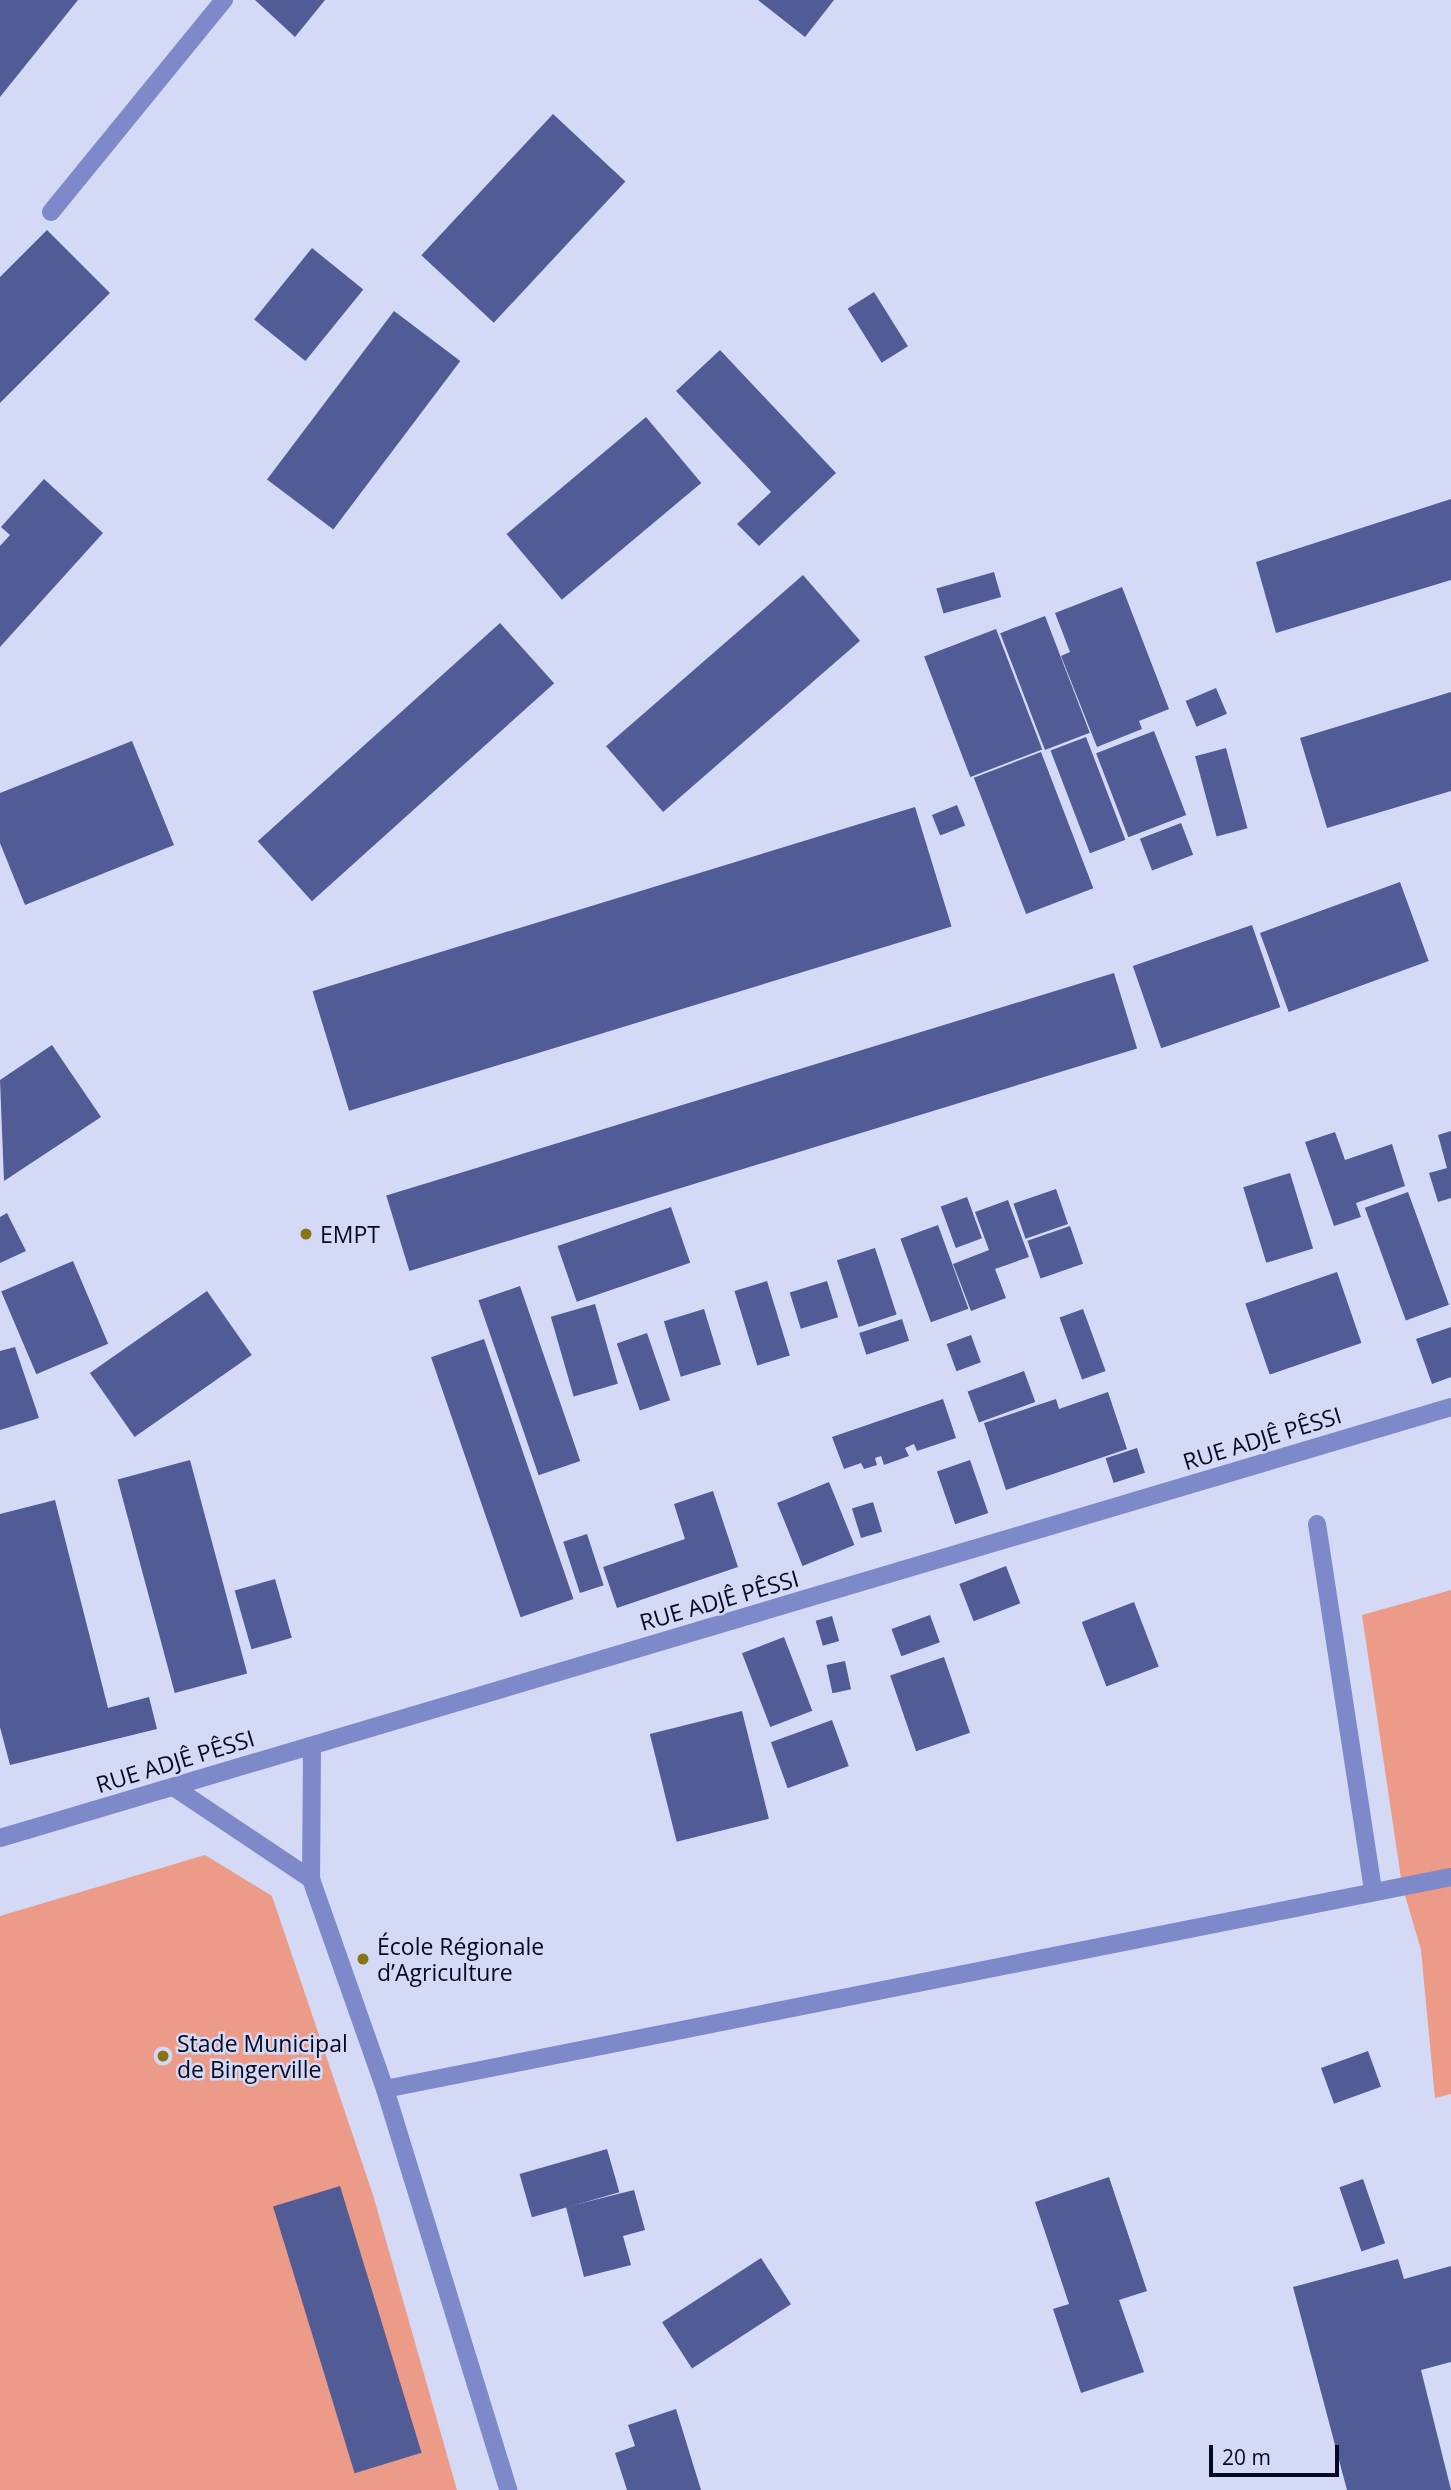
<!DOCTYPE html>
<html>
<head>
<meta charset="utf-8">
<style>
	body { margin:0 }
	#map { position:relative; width:1451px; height:2490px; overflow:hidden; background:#d4daf5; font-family:"Open Sans",sans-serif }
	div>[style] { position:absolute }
	.green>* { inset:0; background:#eb9b87 }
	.building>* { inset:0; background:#515b95; transform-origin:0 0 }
	.minor>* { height:18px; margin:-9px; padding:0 9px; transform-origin:9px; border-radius:9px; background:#7d89c8 }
	.dots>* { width:19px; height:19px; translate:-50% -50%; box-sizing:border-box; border:4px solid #d4daf5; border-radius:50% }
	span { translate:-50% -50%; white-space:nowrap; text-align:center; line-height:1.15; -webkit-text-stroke:5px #d4daf5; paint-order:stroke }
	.poi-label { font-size:23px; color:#070920 }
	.left { translate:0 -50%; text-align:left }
	.street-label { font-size:23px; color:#070920 }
	.scale { position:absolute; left:1209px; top:2445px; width:130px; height:32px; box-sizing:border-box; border:4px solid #070920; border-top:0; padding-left:9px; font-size:21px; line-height:24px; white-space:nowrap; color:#070920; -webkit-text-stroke:5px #d4daf5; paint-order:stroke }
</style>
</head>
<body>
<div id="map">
	<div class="green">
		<div style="clip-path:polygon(1451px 1590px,1451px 2094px,1435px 2098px,1421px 1950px,1402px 1885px,1362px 1615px)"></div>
		<div style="clip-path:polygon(205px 1855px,272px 1896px,373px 2195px,457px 2490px,0 2490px,0 1916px)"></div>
	</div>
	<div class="building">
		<div style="clip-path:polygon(0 0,78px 0,0 97px)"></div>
		<div style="clip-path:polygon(255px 0,325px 0,295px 37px)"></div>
		<div style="clip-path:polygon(758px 0,834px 0,805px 37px)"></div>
		<div style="left:553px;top:114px;width:99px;height:193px;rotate:43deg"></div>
		<div style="clip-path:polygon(47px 230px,110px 293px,0 403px,0 277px)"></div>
		<div style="left:312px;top:248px;width:66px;height:92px;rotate:39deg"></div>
		<div style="left:874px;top:292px;width:64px;height:31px;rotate:58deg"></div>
		<div style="left:394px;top:311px;width:83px;height:211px;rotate:37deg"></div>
		<div style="clip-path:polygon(720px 350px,836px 473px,759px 546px,737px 524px,771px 492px,676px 391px)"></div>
		<div style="left:646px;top:417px;width:86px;height:182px;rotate:50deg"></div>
		<div style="clip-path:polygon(44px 479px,103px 533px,0 647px,0 546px,10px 535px,1px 527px)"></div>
		<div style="clip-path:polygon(1451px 499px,1451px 580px,1276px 633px,1256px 562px)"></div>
		<div style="left:994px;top:572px;width:26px;height:60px;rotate:74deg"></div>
		<div style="left:803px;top:575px;width:87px;height:261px;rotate:49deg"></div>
		<div style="clip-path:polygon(1122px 587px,1169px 709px,1139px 721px,1142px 729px,1097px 747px,1061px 656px,1070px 652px,1055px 613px)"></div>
		<div style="left:1045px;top:616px;width:125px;height:48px;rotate:69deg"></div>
		<div style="left:500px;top:623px;width:81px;height:326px;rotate:48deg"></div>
		<div style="left:996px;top:629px;width:129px;height:77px;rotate:69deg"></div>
		<div style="left:1216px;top:688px;width:28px;height:33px;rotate:67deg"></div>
		<div style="clip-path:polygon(1451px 692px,1451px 791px,1327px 828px,1300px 738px)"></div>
		<div style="left:1154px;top:731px;width:90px;height:62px;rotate:69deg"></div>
		<div style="left:1086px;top:737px;width:110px;height:38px;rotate:69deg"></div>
		<div style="clip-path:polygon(132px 741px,174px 845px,25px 905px,0 843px,0 793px)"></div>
		<div style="left:1226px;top:748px;width:83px;height:32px;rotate:75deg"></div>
		<div style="left:1041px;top:752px;width:146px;height:72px;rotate:69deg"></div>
		<div style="left:957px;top:805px;width:22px;height:27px;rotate:68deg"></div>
		<div style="left:915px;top:807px;width:125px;height:630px;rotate:73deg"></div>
		<div style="left:1181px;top:823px;width:34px;height:44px;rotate:69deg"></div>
		<div style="left:1400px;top:882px;width:84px;height:149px;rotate:70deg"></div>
		<div style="left:1252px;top:925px;width:87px;height:126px;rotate:71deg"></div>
		<div style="left:1114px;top:973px;width:79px;height:761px;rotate:73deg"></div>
		<div style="clip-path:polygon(52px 1045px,101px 1117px,4px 1181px,0 1080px)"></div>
		<div style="clip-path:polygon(1451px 1131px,1451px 1198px,1438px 1202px,1429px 1173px,1447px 1168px,1438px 1135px)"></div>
		<div style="clip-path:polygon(1335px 1132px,1345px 1160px,1392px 1144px,1405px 1186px,1356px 1203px,1361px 1217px,1334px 1226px,1305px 1142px)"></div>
		<div style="left:1290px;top:1173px;width:79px;height:49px;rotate:73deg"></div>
		<div style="left:1056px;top:1189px;width:37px;height:45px;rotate:71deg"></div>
		<div style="left:1408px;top:1192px;width:120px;height:46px;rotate:70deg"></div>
		<div style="left:967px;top:1197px;width:44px;height:28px;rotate:70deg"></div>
		<div style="clip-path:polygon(1008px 1200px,1029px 1257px,995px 1269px,1006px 1298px,971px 1311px,953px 1264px,989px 1250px,975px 1212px)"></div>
		<div style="left:671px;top:1207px;width:59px;height:120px;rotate:71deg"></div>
		<div style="clip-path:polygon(7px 1213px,26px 1251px,0 1263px,0 1217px)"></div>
		<div style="left:938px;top:1225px;width:89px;height:40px;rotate:70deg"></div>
		<div style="left:1070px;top:1226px;width:40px;height:45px;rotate:71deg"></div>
		<div style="left:875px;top:1248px;width:70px;height:40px;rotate:72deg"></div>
		<div style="left:73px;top:1261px;width:90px;height:78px;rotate:67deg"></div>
		<div style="left:1337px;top:1272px;width:75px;height:97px;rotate:71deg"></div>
		<div style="left:767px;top:1281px;width:78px;height:34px;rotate:73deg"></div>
		<div style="left:827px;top:1281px;width:38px;height:39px;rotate:73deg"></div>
		<div style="left:520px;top:1286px;width:185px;height:44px;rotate:71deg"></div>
		<div style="left:207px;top:1291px;width:78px;height:143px;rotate:55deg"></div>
		<div style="left:595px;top:1304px;width:83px;height:46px;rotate:74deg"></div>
		<div style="left:704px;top:1309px;width:58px;height:42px;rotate:73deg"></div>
		<div style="left:1083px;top:1309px;width:66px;height:25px;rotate:70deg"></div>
		<div style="left:902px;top:1319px;width:23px;height:45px;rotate:72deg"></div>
		<div style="clip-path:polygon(1451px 1327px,1451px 1377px,1432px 1384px,1416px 1339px)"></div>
		<div style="left:647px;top:1333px;width:71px;height:32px;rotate:71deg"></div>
		<div style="left:971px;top:1335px;width:29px;height:26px;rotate:70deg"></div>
		<div style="left:484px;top:1339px;width:275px;height:56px;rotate:71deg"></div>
		<div style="clip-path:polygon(15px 1347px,39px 1418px,0 1430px,0 1351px)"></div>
		<div style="left:1024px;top:1371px;width:33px;height:60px;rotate:70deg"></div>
		<div style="clip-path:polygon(1108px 1392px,1127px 1449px,1006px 1490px,984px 1423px,1056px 1399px,1059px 1409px)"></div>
		<div style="clip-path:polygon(943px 1399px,956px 1438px,917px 1451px,914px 1444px,905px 1448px,909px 1456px,884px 1465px,881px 1456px,875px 1458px,877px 1465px,864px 1469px,861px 1463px,844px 1469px,832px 1437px)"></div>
		<div style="left:1137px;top:1448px;width:26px;height:33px;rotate:72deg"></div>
		<div style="left:190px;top:1460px;width:221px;height:75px;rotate:75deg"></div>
		<div style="left:970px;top:1460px;width:56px;height:35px;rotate:71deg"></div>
		<div style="left:829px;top:1482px;width:68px;height:56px;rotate:68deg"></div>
		<div style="clip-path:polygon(713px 1491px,738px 1567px,617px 1608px,603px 1567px,685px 1539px,674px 1504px)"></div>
		<div style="clip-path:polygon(55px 1500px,108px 1708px,149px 1697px,157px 1729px,10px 1765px,0 1727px,0 1514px)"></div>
		<div style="left:873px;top:1502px;width:31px;height:22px;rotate:73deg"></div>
		<div style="left:587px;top:1534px;width:54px;height:25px;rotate:72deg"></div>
		<div style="left:1006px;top:1566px;width:40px;height:50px;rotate:69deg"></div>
		<div style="left:275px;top:1579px;width:61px;height:42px;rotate:74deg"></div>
		<div style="left:1134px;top:1602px;width:69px;height:56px;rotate:69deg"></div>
		<div style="left:930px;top:1615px;width:29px;height:41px;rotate:70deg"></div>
		<div style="left:832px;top:1616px;width:26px;height:17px;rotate:74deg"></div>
		<div style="left:784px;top:1637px;width:79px;height:45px;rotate:69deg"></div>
		<div style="left:944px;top:1657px;width:80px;height:57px;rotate:71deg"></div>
		<div style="left:845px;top:1661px;width:29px;height:19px;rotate:78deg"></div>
		<div style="left:742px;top:1711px;width:111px;height:95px;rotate:76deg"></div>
		<div style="left:832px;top:1720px;width:49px;height:65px;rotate:70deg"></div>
		<div style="left:1368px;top:2051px;width:38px;height:50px;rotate:70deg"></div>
		<div style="left:607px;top:2149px;width:45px;height:91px;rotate:74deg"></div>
		<div style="clip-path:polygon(1109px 2177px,1147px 2291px,1119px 2300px,1144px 2372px,1081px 2393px,1053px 2309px,1069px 2304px,1035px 2202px)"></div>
		<div style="left:1363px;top:2179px;width:68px;height:25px;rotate:71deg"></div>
		<div style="left:340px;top:2186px;width:279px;height:70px;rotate:73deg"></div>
		<div style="clip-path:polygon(634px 2190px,645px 2230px,623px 2236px,631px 2265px,584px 2277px,566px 2207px)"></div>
		<div style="left:761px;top:2258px;width:55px;height:118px;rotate:57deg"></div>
		<div style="clip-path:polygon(1398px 2259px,1404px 2279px,1451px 2266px,1451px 2362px,1421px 2370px,1451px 2490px,1347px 2490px,1293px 2287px)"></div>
		<div style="clip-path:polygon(676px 2409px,701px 2490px,627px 2490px,615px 2453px,635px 2446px,628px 2425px)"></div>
	</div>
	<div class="minor">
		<div style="left:51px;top:212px;width:274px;rotate:-50.8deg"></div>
		<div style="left:1317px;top:1524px;width:371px;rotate:81.3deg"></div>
		<div style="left:312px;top:1746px;width:133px;rotate:90.4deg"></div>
		<div style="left:311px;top:1879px;width:223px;rotate:70.6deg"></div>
		<div style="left:385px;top:2089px;width:419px;rotate:72.9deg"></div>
		<div style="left:175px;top:1788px;width:164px;rotate:33.8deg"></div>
		<div style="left:0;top:1838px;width:1514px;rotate:-16.54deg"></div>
		<div style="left:385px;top:2089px;width:1087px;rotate:-11.25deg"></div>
	</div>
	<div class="dots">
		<div style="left:306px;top:1234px;background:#887315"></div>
		<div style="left:363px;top:1959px;background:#887315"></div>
		<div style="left:163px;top:2056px;background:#887315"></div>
	</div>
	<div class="poi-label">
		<span class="left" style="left:320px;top:1234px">EMPT</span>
		<span class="left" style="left:377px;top:1959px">École Régionale<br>d’Agriculture</span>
		<span class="left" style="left:177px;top:2056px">Stade Municipal<br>de Bingerville</span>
	</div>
	<div class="street-label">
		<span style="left:1262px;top:1438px;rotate:-17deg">RUE ADJÊ PÊSSI</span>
		<span style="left:719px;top:1600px;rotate:-16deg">RUE ADJÊ PÊSSI</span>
		<span style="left:175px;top:1761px;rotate:-17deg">RUE ADJÊ PÊSSI</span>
	</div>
	<div class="scale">20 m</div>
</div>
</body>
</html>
